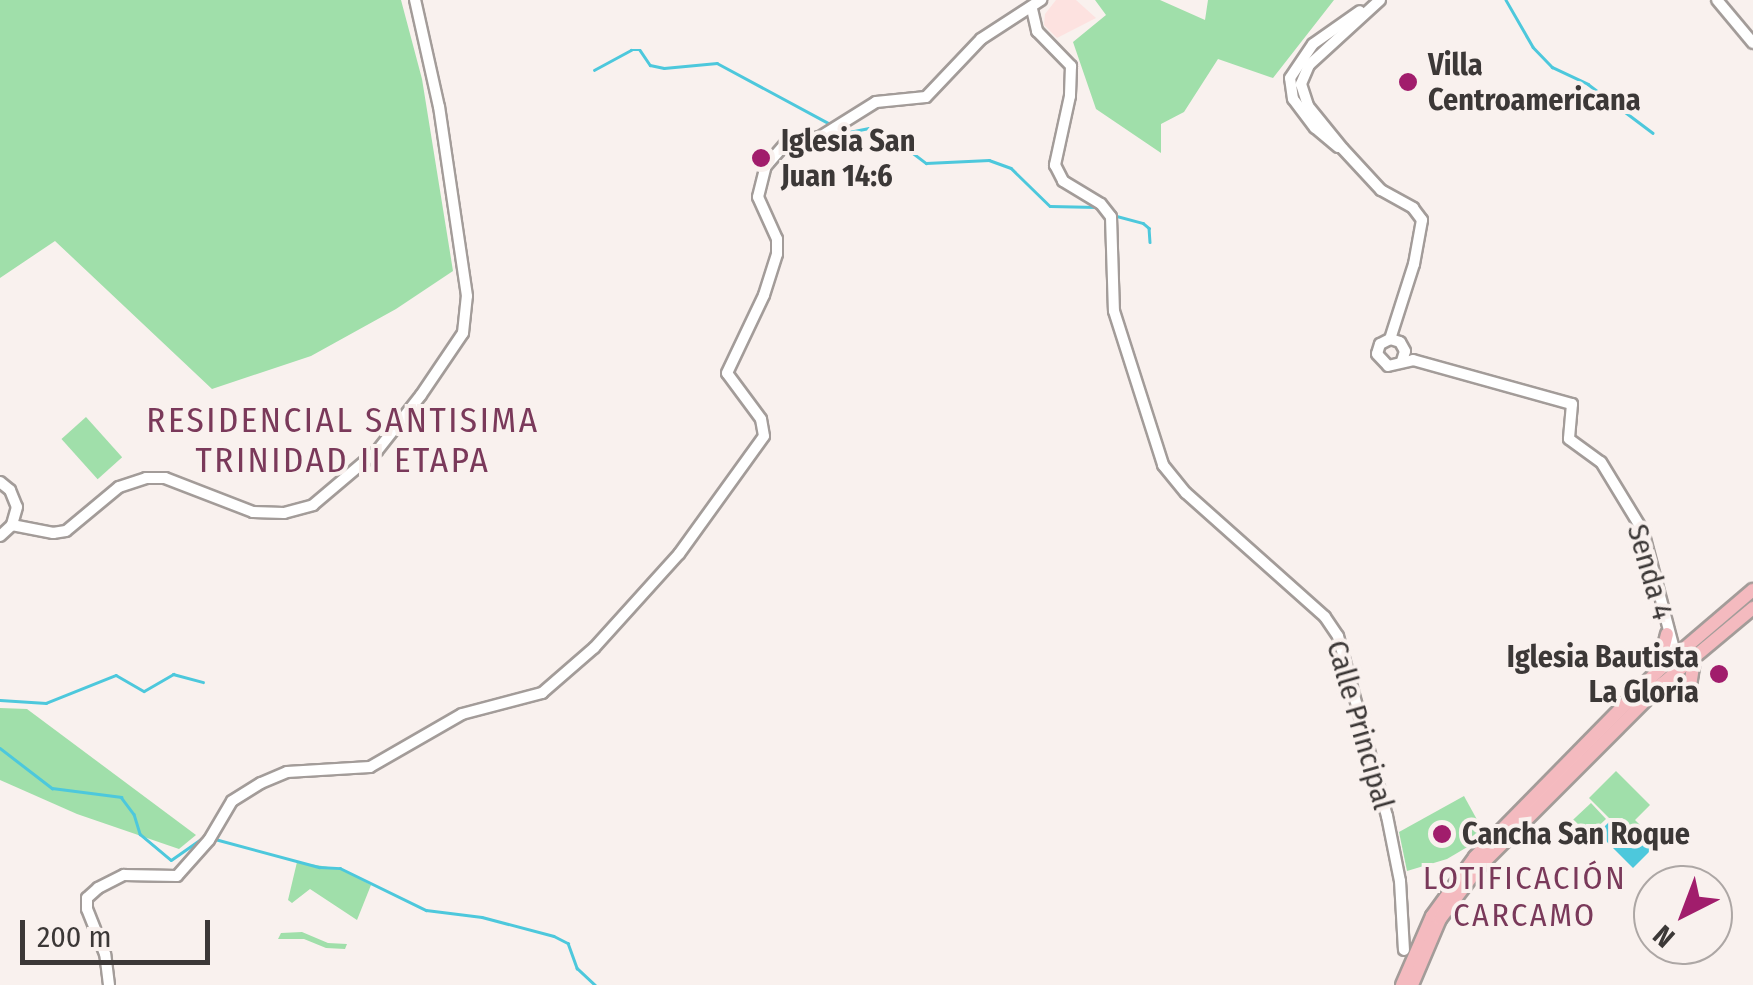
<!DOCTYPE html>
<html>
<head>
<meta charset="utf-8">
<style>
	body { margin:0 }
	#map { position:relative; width:1753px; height:985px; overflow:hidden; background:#f9f1ee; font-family:"Fira Sans Condensed",sans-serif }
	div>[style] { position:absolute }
	.education>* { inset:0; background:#fde2e0 }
	.green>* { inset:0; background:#a0dfaa; transform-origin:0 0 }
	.water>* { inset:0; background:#4dc8dc }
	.stream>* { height:2.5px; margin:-1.25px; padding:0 1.25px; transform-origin:1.25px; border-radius:1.25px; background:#4dc8dc }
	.roads { filter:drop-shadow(2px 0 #a39c99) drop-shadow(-2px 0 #a39c99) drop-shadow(0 2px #a39c99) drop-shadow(0 -2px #a39c99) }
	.secondary>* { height:10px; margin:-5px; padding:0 5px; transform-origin:5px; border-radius:5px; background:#fff }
	.highway>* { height:12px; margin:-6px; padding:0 6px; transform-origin:6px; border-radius:6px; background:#f4babf }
	.dots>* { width:28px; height:28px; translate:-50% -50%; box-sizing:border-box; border:5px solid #f9f1ee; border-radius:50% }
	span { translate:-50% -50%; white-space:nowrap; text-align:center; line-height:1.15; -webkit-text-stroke:8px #f9f1ee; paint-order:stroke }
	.poi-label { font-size:30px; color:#3c3837; font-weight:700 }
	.left { translate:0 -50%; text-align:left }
	.right { translate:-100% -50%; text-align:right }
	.street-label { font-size:30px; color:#3c3837 }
	.neighbourhood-label { font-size:32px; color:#7a395a; letter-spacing:2.5px }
	.quarter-label { font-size:35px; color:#7a395a; letter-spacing:2.5px }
	.north { position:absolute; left:1633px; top:865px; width:100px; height:100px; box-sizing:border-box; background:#f9f1ee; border:2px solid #ada7a5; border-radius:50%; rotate:222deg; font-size:28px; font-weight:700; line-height:40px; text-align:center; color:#3c3837 }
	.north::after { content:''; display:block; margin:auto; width:35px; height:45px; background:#a11d6c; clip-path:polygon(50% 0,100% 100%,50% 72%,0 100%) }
	.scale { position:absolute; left:20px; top:920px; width:190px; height:45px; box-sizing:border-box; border:5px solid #3c3837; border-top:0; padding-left:12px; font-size:30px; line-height:35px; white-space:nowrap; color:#3c3837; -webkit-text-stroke:8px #f9f1ee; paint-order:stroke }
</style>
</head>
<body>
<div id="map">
	<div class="education">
		<div style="clip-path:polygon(1056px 0,1076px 0,1096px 18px,1057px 38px,1044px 25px,1045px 14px)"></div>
	</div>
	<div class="green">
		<div style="clip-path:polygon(0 0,401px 0,422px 79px,453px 271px,396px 309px,311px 356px,212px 389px,55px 241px,0 278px)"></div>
		<div style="clip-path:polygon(1095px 0,1160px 0,1205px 20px,1208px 0,1334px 0,1273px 78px,1218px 59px,1184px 112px,1161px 124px,1161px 153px,1096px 109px,1073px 42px,1106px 15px)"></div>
		<div style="left:86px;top:417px;width:54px;height:33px;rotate:48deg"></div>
		<div style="clip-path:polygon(0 708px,27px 709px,196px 835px,179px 849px,77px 814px,0 780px)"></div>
		<div style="clip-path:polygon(1616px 771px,1650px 805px,1635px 820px,1659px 844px,1654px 849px,1622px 818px,1612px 821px,1589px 798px)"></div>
		<div style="clip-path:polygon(1464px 796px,1486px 836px,1447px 859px,1407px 871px,1399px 832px)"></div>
		<div style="left:1591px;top:803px;width:22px;height:41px;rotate:47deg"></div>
		<div style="clip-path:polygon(297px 862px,341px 869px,371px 885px,357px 920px,310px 889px,292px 903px,288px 900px)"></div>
		<div style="clip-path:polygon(302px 932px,328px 943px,347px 944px,345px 949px,326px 948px,304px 939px,278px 939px,281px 933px)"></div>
	</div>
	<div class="water">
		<div style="clip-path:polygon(1621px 819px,1652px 849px,1633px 868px,1598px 833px,1609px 822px)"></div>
	</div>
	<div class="stream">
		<div style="left:1506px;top:0;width:54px;rotate:60.1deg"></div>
		<div style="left:1533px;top:47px;width:28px;rotate:46deg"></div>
		<div style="left:1552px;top:67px;width:40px;rotate:25deg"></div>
		<div style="left:1588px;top:84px;width:81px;rotate:37deg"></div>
		<div style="left:594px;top:70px;width:42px;rotate:-28.4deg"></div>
		<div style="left:631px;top:50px;width:9px"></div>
		<div style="left:640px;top:50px;width:18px;rotate:56deg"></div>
		<div style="left:650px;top:65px;width:14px;rotate:12deg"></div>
		<div style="left:664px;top:68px;width:53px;rotate:-5.4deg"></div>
		<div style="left:717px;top:63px;width:131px;rotate:28.3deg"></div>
		<div style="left:849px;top:132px;width:20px;rotate:-11deg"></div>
		<div style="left:869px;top:128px;width:20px;rotate:18deg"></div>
		<div style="left:888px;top:134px;width:48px;rotate:37.3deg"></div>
		<div style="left:926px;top:163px;width:63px;rotate:-2.7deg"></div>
		<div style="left:989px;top:160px;width:23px;rotate:20deg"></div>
		<div style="left:1011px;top:168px;width:54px;rotate:44.3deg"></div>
		<div style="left:1050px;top:206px;width:47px;rotate:1.2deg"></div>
		<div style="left:1113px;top:215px;width:31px;rotate:15deg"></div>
		<div style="left:1143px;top:223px;width:8px;rotate:40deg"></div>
		<div style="left:1149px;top:228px;width:14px;rotate:86deg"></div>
		<div style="left:0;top:700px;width:46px;rotate:3.7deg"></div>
		<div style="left:46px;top:703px;width:75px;rotate:-21.8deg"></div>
		<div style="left:116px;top:675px;width:32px;rotate:30deg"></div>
		<div style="left:144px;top:691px;width:34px;rotate:-30deg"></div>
		<div style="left:173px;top:674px;width:31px;rotate:15deg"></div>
		<div style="left:0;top:748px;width:66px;rotate:37.6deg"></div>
		<div style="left:52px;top:788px;width:70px;rotate:7.4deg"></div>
		<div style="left:121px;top:797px;width:21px;rotate:53deg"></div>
		<div style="left:134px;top:814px;width:21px;rotate:73deg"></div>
		<div style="left:140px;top:834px;width:40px;rotate:40deg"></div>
		<div style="left:171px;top:860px;width:40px;rotate:-34.9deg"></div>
		<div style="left:215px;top:839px;width:108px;rotate:15.1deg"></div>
		<div style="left:319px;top:867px;width:21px;rotate:3deg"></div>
		<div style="left:340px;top:868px;width:96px;rotate:26deg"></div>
		<div style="left:426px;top:910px;width:56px;rotate:7.1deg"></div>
		<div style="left:482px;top:917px;width:74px;rotate:14.8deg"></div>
		<div style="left:554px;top:936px;width:16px;rotate:27deg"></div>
		<div style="left:568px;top:943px;width:27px;rotate:70deg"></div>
		<div style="left:577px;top:968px;width:25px;rotate:43deg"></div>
	</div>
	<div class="roads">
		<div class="secondary">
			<div style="left:1380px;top:0;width:96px;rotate:137.5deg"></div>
			<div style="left:1309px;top:65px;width:21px;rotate:113deg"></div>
			<div style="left:1301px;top:84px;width:23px;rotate:72deg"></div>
			<div style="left:1308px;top:106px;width:55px;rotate:50.9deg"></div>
			<div style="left:1343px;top:149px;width:56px;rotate:47.2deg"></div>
			<div style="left:1381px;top:190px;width:37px;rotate:29deg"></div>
			<div style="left:1413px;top:208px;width:15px;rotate:53deg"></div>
			<div style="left:1422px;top:220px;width:45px;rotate:100.3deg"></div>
			<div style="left:1414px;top:264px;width:79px;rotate:107.7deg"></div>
			<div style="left:1717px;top:0;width:56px;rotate:50.1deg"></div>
			<div style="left:1032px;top:9px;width:23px;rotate:77deg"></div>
			<div style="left:1037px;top:31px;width:49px;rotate:45.8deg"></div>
			<div style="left:1071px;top:66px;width:30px;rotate:92deg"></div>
			<div style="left:1070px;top:96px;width:71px;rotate:102.3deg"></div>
			<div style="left:1055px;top:165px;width:18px;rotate:63deg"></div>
			<div style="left:1063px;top:181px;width:44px;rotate:31.2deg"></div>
			<div style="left:1101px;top:204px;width:16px;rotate:52deg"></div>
			<div style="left:1111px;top:217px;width:94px;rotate:88.2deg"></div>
			<div style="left:1114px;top:311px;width:162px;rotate:72.3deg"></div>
			<div style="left:1163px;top:465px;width:36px;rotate:51deg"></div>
			<div style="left:1186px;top:493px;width:186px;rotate:41.7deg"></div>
			<div style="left:1325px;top:617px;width:23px;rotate:56deg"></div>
			<div style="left:1338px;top:636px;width:187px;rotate:74.8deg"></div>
			<div style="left:1387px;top:816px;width:66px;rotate:78.7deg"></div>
			<div style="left:1400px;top:881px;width:69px;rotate:86.7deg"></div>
			<div style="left:1338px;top:147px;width:30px;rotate:-140deg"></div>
			<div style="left:1315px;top:128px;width:36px;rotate:-127deg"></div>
			<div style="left:1293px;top:99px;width:21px;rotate:-98deg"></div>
			<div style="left:1290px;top:78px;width:41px;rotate:-55.9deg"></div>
			<div style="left:1313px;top:44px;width:57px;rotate:-35.1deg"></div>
			<div style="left:1402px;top:361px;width:10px;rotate:-73deg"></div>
			<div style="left:1405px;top:351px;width:10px;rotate:-119deg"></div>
			<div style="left:1400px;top:342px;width:10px;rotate:-163deg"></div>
			<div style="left:1390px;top:339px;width:11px;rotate:153deg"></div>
			<div style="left:1380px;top:344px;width:10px;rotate:107deg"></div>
			<div style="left:1377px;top:354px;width:16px;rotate:47deg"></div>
			<div style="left:1388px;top:366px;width:26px;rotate:-13deg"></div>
			<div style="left:1413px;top:360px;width:165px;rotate:15.5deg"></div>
			<div style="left:1572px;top:404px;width:35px;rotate:95deg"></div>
			<div style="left:1569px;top:439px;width:39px;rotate:36deg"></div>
			<div style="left:1601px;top:462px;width:81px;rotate:58.7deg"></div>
			<div style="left:1643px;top:531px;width:134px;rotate:75.3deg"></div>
			<div style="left:0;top:482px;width:13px;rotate:39deg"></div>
			<div style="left:10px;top:490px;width:18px;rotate:68deg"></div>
			<div style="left:17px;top:507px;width:19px;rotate:106deg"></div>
			<div style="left:12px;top:525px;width:16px;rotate:137deg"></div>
			<div style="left:12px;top:525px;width:42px;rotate:11deg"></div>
			<div style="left:53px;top:533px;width:13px;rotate:-9deg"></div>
			<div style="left:66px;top:531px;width:69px;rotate:-39.7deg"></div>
			<div style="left:119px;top:487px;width:28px;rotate:-18deg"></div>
			<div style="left:146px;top:478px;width:19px"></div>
			<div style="left:165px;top:478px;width:94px;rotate:21.1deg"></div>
			<div style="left:253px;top:512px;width:31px;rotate:2deg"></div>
			<div style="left:284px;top:513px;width:30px;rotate:-15deg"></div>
			<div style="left:313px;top:505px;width:84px;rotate:-40.2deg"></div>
			<div style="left:377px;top:451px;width:71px;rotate:-51.8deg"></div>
			<div style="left:421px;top:395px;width:75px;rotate:-55.9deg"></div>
			<div style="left:463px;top:333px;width:37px;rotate:-84deg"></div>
			<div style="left:467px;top:296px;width:191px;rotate:-98.4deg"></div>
			<div style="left:439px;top:107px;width:110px;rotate:-102.6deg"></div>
			<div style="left:109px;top:985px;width:31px;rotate:-97deg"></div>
			<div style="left:105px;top:954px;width:48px;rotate:-111.8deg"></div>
			<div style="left:87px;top:909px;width:11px;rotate:-90deg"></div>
			<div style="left:87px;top:898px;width:15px;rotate:-42deg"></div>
			<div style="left:98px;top:888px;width:29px;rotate:-27deg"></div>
			<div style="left:124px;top:875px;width:53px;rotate:1.1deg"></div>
			<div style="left:177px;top:876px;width:48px;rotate:-48.4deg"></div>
			<div style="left:209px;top:840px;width:45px;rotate:-59.5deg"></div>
			<div style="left:232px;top:801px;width:34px;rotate:-32deg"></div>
			<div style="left:261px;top:783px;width:28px;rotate:-23deg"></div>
			<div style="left:287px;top:772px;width:83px;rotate:-3.4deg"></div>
			<div style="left:370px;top:767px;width:106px;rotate:-29.9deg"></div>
			<div style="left:462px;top:714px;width:83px;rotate:-14.7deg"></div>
			<div style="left:542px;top:693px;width:69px;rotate:-40.9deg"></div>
			<div style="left:594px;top:648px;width:127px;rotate:-47.9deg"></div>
			<div style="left:679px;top:554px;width:145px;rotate:-54.2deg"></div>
			<div style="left:764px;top:436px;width:17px;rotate:-100deg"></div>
			<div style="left:761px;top:419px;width:57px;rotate:-126.5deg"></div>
			<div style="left:727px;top:373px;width:86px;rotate:-64.6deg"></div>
			<div style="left:764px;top:295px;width:43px;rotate:-72.4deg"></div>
			<div style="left:777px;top:254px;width:15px;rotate:-90deg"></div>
			<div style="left:777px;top:239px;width:46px;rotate:-114.3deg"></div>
			<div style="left:758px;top:197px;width:32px;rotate:-76deg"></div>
			<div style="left:766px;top:166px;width:30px;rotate:-49deg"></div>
			<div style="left:786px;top:143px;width:35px;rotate:-10deg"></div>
			<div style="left:820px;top:137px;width:66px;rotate:-32deg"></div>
			<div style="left:876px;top:102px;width:50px;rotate:-5.7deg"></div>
			<div style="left:926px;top:97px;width:80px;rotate:-46.5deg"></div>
			<div style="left:981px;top:39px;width:72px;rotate:-33deg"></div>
		</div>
		<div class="highway">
			<div style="left:1658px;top:670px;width:37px;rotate:-76deg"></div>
			<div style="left:1664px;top:683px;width:10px;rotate:-17deg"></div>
			<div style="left:1674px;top:680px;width:17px;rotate:21deg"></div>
			<div style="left:1690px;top:686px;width:26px;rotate:-81deg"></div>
			<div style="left:1402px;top:985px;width:75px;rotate:-66.5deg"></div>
			<div style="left:1432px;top:916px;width:73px;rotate:-53.9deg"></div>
			<div style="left:1475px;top:857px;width:261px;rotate:-45.5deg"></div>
			<div style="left:1658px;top:671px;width:125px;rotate:-40.5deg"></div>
			<div style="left:1412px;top:985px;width:72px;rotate:-67deg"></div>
			<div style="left:1440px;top:919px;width:65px;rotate:-53.1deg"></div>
			<div style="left:1479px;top:867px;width:259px;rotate:-45deg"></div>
			<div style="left:1662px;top:684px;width:119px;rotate:-39.9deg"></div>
		</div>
	</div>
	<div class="dots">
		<div style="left:1408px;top:82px;background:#a11d6c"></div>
		<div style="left:761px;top:158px;background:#a11d6c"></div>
		<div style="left:1719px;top:674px;background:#a11d6c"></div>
		<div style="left:1442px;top:834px;background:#a11d6c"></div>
	</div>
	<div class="poi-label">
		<span class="left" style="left:1428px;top:82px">Villa<br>Centroamericana</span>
		<span class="left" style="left:781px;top:158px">Iglesia San<br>Juan 14:6</span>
		<span class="right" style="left:1699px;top:674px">Iglesia Bautista<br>La Gloria</span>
		<span class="left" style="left:1462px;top:834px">Cancha San Roque</span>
	</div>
	<div class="street-label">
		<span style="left:1650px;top:572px;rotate:74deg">Senda 4</span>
		<span style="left:1360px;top:725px;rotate:74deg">Calle Principal</span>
	</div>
	<div class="neighbourhood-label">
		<span style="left:1525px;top:897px">LOTIFICACIÓN<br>CARCAMO</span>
	</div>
	<div class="quarter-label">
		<span style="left:343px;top:440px">RESIDENCIAL SANTISIMA<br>TRINIDAD II ETAPA</span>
	</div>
	<div class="north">N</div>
	<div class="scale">200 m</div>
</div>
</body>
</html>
